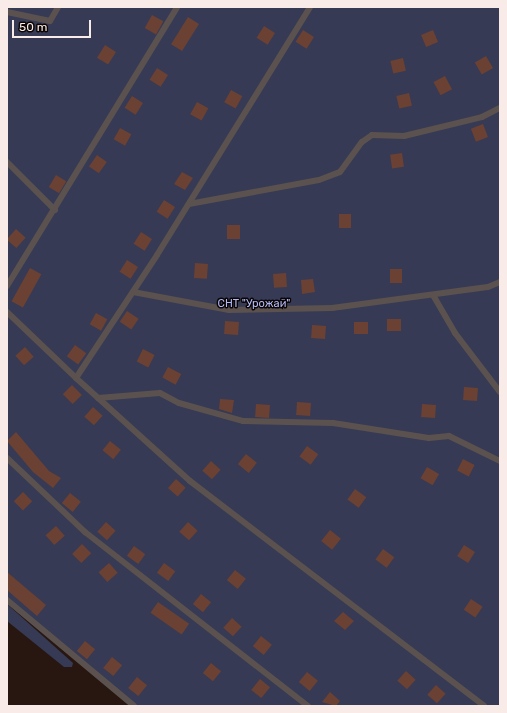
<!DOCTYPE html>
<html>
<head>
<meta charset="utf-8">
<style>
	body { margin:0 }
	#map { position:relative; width:507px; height:713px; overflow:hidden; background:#281610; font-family:Rubik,sans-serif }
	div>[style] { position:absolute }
	.green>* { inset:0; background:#363a54 }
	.building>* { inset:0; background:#6b4133; transform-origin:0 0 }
	.service>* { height:6px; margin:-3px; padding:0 3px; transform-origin:3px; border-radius:3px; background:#5b524f }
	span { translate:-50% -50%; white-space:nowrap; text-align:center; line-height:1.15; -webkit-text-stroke:3px #0b0503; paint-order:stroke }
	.park-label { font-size:11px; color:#b2bcfd }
	.frame { position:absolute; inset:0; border:8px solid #f9ebe7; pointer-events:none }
	.scale { position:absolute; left:12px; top:20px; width:79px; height:18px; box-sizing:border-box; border:2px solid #f9ebe7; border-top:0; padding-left:5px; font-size:12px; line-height:14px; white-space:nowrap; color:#f9ebe7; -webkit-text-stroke:3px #0b0503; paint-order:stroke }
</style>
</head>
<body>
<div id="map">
	<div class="green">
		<div style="clip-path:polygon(7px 7px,500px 7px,500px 706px,131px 706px,7px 601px)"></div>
		<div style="clip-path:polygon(7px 604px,73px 663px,72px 667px,64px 667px,7px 621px)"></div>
	</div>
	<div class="building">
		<div style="left:152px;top:15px;width:13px;height:15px;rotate:29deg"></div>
		<div style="left:188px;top:17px;width:13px;height:32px;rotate:32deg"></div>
		<div style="left:264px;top:26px;width:13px;height:14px;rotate:32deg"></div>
		<div style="left:303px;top:30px;width:13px;height:14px;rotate:32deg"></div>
		<div style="left:433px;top:30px;width:13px;height:13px;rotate:67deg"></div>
		<div style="left:105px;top:45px;width:13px;height:15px;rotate:32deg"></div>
		<div style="left:486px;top:56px;width:14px;height:13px;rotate:60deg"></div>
		<div style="left:403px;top:58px;width:13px;height:13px;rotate:77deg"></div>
		<div style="left:157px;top:68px;width:13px;height:14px;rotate:32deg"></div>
		<div style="left:445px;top:76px;width:15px;height:13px;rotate:62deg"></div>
		<div style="left:231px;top:90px;width:13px;height:14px;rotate:29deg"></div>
		<div style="left:409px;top:93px;width:13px;height:13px;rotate:77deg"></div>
		<div style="left:132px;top:96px;width:13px;height:14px;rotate:32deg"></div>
		<div style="left:197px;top:102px;width:13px;height:14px;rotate:29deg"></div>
		<div style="left:483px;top:124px;width:14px;height:13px;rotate:69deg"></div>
		<div style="left:120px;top:128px;width:13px;height:13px;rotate:29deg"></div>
		<div style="left:402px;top:153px;width:14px;height:12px;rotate:82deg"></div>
		<div style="left:97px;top:155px;width:12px;height:14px;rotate:35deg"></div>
		<div style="clip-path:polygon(182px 172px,193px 178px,185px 190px,174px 184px)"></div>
		<div style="left:56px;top:175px;width:12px;height:14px;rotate:31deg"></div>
		<div style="left:164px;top:200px;width:13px;height:14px;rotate:32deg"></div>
		<div style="left:339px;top:214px;width:12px;height:14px"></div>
		<div style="left:227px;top:225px;width:13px;height:14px"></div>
		<div style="left:16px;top:229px;width:13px;height:14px;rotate:42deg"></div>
		<div style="left:141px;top:232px;width:13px;height:14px;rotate:32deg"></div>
		<div style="left:127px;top:260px;width:13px;height:14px;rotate:32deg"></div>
		<div style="left:195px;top:263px;width:13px;height:15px;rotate:4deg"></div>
		<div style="left:30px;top:268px;width:13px;height:38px;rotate:29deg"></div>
		<div style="left:390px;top:269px;width:12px;height:14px"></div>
		<div style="left:286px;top:273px;width:14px;height:13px;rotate:86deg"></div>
		<div style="clip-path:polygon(313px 279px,315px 292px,302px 294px,301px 280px)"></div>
		<div style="left:127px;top:311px;width:14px;height:13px;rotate:34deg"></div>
		<div style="left:96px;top:313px;width:13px;height:13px;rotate:29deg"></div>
		<div style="left:387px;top:319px;width:14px;height:12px"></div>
		<div style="left:225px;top:321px;width:14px;height:13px;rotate:4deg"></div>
		<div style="left:354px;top:322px;width:14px;height:12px"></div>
		<div style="left:312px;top:325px;width:14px;height:13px;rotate:4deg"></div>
		<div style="left:75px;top:345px;width:14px;height:14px;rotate:36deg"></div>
		<div style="left:25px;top:347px;width:13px;height:13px;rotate:48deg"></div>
		<div style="left:143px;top:349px;width:13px;height:14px;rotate:27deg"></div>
		<div style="left:168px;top:367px;width:15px;height:12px;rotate:28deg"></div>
		<div style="left:72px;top:385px;width:14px;height:13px;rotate:45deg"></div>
		<div style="left:464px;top:387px;width:14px;height:13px;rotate:4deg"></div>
		<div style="clip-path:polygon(220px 399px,234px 400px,232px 413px,219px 409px)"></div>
		<div style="left:297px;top:402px;width:14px;height:13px;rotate:4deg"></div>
		<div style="left:256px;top:404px;width:14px;height:13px;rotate:4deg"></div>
		<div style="left:422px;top:404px;width:14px;height:13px;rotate:4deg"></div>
		<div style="left:93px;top:407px;width:13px;height:13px;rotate:42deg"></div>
		<div style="clip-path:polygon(16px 432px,49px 471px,61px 478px,53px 488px,33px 472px,7px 441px)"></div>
		<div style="left:110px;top:441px;width:14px;height:12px;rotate:39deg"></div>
		<div style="left:307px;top:446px;width:14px;height:13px;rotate:36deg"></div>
		<div style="left:246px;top:454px;width:14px;height:13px;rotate:39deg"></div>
		<div style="left:463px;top:459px;width:13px;height:13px;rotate:27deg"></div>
		<div style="left:211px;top:461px;width:13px;height:13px;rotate:42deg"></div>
		<div style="left:427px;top:467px;width:14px;height:13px;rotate:30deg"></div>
		<div style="left:176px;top:479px;width:13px;height:12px;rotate:42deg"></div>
		<div style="left:355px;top:489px;width:14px;height:13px;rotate:36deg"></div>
		<div style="left:23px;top:492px;width:13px;height:13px;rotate:45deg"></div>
		<div style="left:70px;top:493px;width:14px;height:13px;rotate:39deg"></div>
		<div style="left:106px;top:522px;width:13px;height:13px;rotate:42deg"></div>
		<div style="left:188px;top:522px;width:13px;height:13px;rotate:42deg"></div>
		<div style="left:56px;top:526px;width:13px;height:14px;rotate:48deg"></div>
		<div style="left:330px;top:530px;width:14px;height:14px;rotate:39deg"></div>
		<div style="left:82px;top:544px;width:13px;height:14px;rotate:45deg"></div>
		<div style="left:464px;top:545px;width:13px;height:13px;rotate:32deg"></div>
		<div style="left:134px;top:546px;width:14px;height:12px;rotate:36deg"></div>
		<div style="left:383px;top:549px;width:14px;height:13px;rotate:36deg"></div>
		<div style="left:109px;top:563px;width:13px;height:14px;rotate:48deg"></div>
		<div style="left:164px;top:563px;width:14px;height:12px;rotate:36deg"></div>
		<div style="left:235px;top:570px;width:14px;height:13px;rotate:39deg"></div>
		<div style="clip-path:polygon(7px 572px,46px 605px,37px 616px,7px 590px)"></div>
		<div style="left:201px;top:594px;width:13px;height:13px;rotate:39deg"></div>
		<div style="left:471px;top:599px;width:14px;height:13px;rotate:34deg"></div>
		<div style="left:158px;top:602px;width:38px;height:13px;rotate:35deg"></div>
		<div style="clip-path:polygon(343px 612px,354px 621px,345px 630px,334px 621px)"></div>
		<div style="left:232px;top:618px;width:13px;height:13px;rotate:42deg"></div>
		<div style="left:261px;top:636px;width:14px;height:13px;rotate:39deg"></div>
		<div style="left:85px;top:641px;width:13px;height:13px;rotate:39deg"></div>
		<div style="left:112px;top:657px;width:13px;height:14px;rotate:39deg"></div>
		<div style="left:211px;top:663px;width:13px;height:13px;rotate:39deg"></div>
		<div style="left:406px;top:671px;width:13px;height:13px;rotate:42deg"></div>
		<div style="left:307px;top:672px;width:14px;height:13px;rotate:39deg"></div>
		<div style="left:137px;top:677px;width:13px;height:14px;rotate:39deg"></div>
		<div style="left:260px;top:679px;width:13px;height:14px;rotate:39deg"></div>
		<div style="left:436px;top:685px;width:13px;height:13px;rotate:42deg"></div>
		<div style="clip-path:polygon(330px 692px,340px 701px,336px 706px,322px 702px)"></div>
	</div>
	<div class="service">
		<div style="left:7px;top:12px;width:44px;rotate:11.8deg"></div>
		<div style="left:50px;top:21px;width:16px;rotate:-60deg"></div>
		<div style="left:7px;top:162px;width:68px;rotate:45deg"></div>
		<div style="left:189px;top:204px;width:132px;rotate:-10.5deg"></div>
		<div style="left:319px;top:180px;width:22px;rotate:-21deg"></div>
		<div style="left:340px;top:172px;width:37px;rotate:-54deg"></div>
		<div style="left:362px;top:142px;width:12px;rotate:-35deg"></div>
		<div style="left:372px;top:135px;width:32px;rotate:2deg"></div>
		<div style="left:404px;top:136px;width:80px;rotate:-13.7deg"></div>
		<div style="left:482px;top:117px;width:20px;rotate:-27deg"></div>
		<div style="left:7px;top:286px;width:327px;rotate:-58.6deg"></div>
		<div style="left:133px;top:292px;width:98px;rotate:10.6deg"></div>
		<div style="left:229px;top:310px;width:103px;rotate:-1.1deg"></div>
		<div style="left:332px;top:308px;width:157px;rotate:-7.7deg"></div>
		<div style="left:488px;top:287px;width:13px;rotate:-23deg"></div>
		<div style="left:433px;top:295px;width:44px;rotate:59.9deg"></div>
		<div style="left:455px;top:333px;width:74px;rotate:52.7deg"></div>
		<div style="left:7px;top:312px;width:95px;rotate:43.7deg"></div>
		<div style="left:76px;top:378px;width:147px;rotate:-56.6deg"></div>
		<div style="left:157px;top:255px;width:291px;rotate:-58.3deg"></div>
		<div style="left:76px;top:378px;width:154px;rotate:42.1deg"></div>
		<div style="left:190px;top:481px;width:370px;rotate:37.4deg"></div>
		<div style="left:98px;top:398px;width:62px;rotate:-4.6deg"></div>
		<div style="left:160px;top:393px;width:21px;rotate:28deg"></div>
		<div style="left:179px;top:403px;width:66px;rotate:15.7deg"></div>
		<div style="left:243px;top:421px;width:90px;rotate:1.3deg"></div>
		<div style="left:333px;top:423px;width:97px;rotate:8.9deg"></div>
		<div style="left:429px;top:438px;width:20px;rotate:-6deg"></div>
		<div style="left:449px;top:436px;width:57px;rotate:26.1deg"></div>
		<div style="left:7px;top:458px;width:108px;rotate:43.5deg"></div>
		<div style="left:85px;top:532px;width:283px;rotate:38deg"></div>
		<div style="left:7px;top:600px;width:165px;rotate:39.8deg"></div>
	</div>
	<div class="park-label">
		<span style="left:254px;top:304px">СНТ "Урожай"</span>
	</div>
	<div class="frame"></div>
	<div class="scale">50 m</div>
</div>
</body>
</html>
